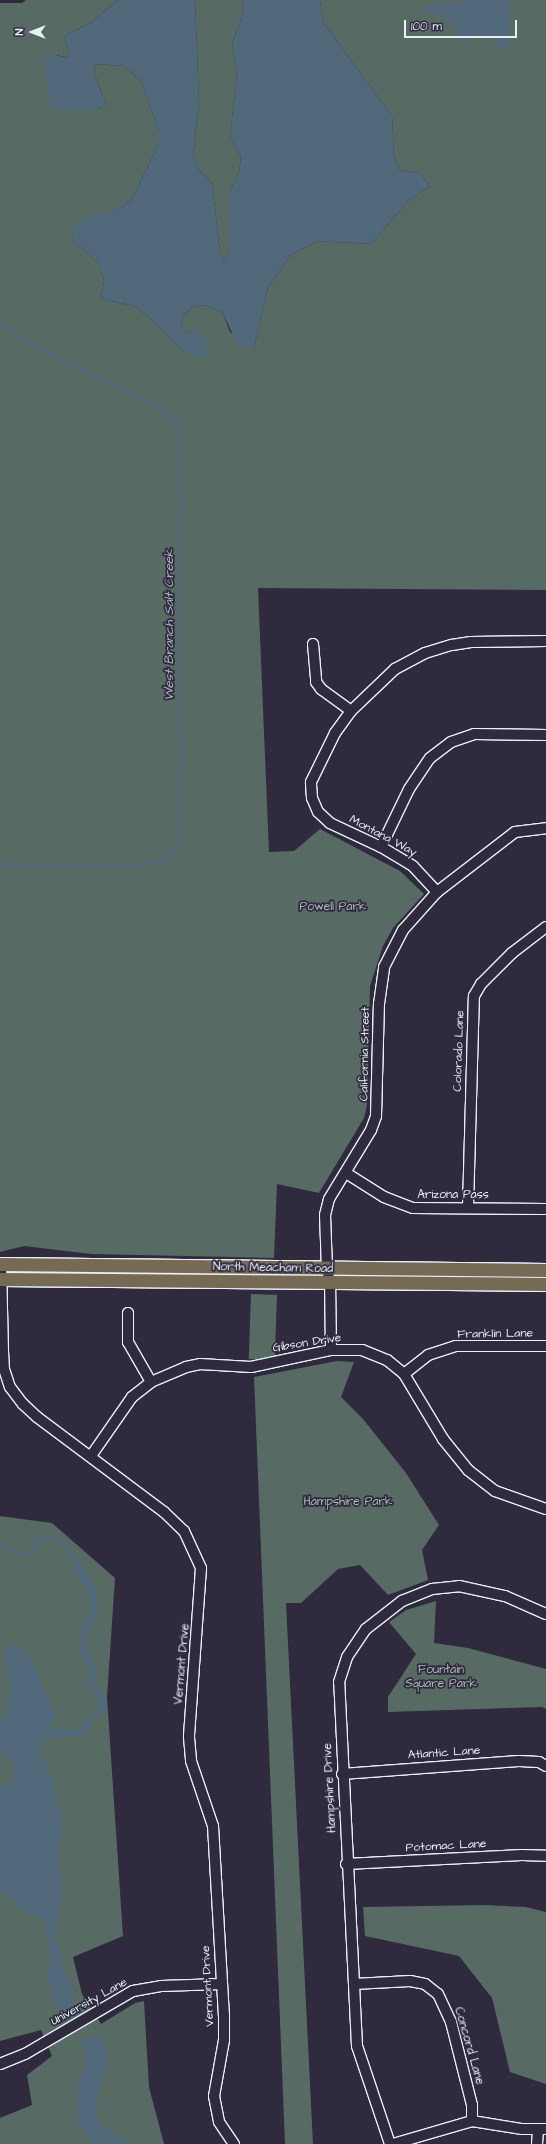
<!DOCTYPE html>
<html>
<head>
<meta charset="utf-8">
<style>
	body { margin:0 }
	#map { position:relative; width:546px; height:2144px; overflow:hidden; background:#2f2a3d; font-family:"Architects Daughter",sans-serif }
	div>[style] { position:absolute }
	.green>* { inset:0; background:#576a64; transform-origin:0 0 }
	.water>* { inset:0; background:#52697c }
	.stream>* { height:2.5px; margin:-1.25px; padding:0 1.25px; transform-origin:1.25px; border-radius:1.25px; background:#52697c }
	.roads { filter:drop-shadow(1px 0 #e8f1f8) drop-shadow(-1px 0 #e8f1f8) drop-shadow(0 1px #e8f1f8) drop-shadow(0 -1px #e8f1f8) }
	.minor>* { height:10px; margin:-5px; padding:0 5px; transform-origin:5px; border-radius:5px; background:#2f2a3d }
	.major>* { height:13px; margin:-6.5px; padding:0 6.5px; transform-origin:6.5px; border-radius:6.5px; background:#766a54 }
	span { translate:-50% -50%; white-space:nowrap; text-align:center; line-height:1.15; -webkit-text-stroke:3.5px #2f2a3d; paint-order:stroke }
	.street-label { font-size:12px; color:#e8f1f8 }
	.park-label { font-size:12px; color:#aebbbd }
	.water-label { font-size:13px; color:#acbbc6; font-style:italic }
	.north { position:absolute; left:12px; top:12px; width:40px; height:40px; -webkit-text-stroke:3px #2f2a3d; paint-order:stroke; rotate:270deg; font-size:11px; font-weight:700; line-height:16px; text-align:center; color:#e8f1f8 }
	.north::after { content:''; display:block; margin:auto; width:14px; height:18px; background:#e8f1f8; clip-path:polygon(50% 0,100% 100%,50% 72%,0 100%) }
	.scale { position:absolute; left:404px; top:20px; width:113px; height:18px; box-sizing:border-box; border:2px solid #e8f1f8; border-top:0; padding-left:5px; font-size:12px; line-height:14px; white-space:nowrap; color:#e8f1f8; -webkit-text-stroke:3px #2f2a3d; paint-order:stroke }
</style>
</head>
<body>
<div id="map">
	<div class="green">
		<div style="clip-path:polygon(26px 0,118px 0,89px 24px,67px 34px,65px 39px,69px 53px,67px 58px,57px 55px,97px 109px,106px 104px,94px 73px,95px 64px,124px 66px,141px 81px,159px 131px,159px 143px,132px 199px,124px 206px,107px 212px,72px 239px,99px 264px,104px 281px,101px 299px,135px 306px,161px 328px,180px 349px,192px 328px,189px 333px,182px 331px,181px 325px,184px 315px,192px 307px,205px 305px,223px 313px,230px 332px,254px 348px,268px 287px,291px 255px,317px 241px,371px 244px,408px 201px,430px 186px,420px 173px,400px 170px,394px 157px,392px 116px,323px 22px,320px 0,546px 0,546px 590px,258px 588px,269px 852px,294px 851px,320px 829px,400px 871px,424px 894px,393px 928px,383px 946px,370px 986px,367px 1105px,364px 1118px,319px 1193px,277px 1184px,274px 1258px,91px 1254px,24px 1246px,0 1252px,0 3px,22px 3px)"></div>
		<div style="clip-path:polygon(195px 0,243px 0,242px 18px,232px 43px,237px 75px,230px 135px,241px 157px,239px 172px,230px 192px,230px 249px,224px 263px,220px 252px,212px 183px,199px 170px,193px 156px,199px 103px)"></div>
		<div style="left:251px;top:1294px;width:26px;height:65px;rotate:2deg"></div>
		<div style="clip-path:polygon(337px 1361px,354px 1362px,341px 1397px,363px 1419px,406px 1473px,439px 1525px,422px 1550px,428px 1580px,388px 1595px,360px 1565px,338px 1569px,301px 1603px,286px 1603px,313px 2144px,285px 2144px,254px 1377px)"></div>
		<div style="clip-path:polygon(0 1516px,52px 1523px,115px 1578px,107px 1697px,123px 1936px,73px 1957px,82px 1994px,101px 2024px,135px 2003px,144px 2001px,149px 2087px,164px 2144px,0 2144px,0 2118px,32px 2105px,27px 2075px,52px 2056px,41px 2030px,0 2041px)"></div>
		<div style="clip-path:polygon(436px 1601px,434px 1643px,468px 1648px,546px 1669px,546px 1709px,542px 1707px,388px 1712px,388px 1697px,416px 1654px,389px 1622px,406px 1610px)"></div>
		<div style="clip-path:polygon(484px 1905px,526px 1907px,546px 1912px,546px 2084px,510px 2072px,492px 1998px,459px 1956px,365px 1936px,363px 1907px)"></div>
	</div>
	<div class="water">
		<div style="clip-path:polygon(118px 0,195px 0,199px 103px,193px 156px,199px 170px,212px 183px,220px 252px,224px 263px,230px 249px,230px 192px,239px 172px,241px 157px,230px 135px,237px 75px,232px 43px,242px 18px,243px 0,320px 0,323px 22px,392px 116px,394px 157px,400px 170px,420px 173px,430px 186px,408px 201px,371px 244px,317px 241px,291px 255px,268px 287px,254px 348px,238px 346px,223px 313px,205px 305px,192px 307px,184px 315px,181px 325px,183px 331px,189px 333px,192px 328px,200px 332px,207px 340px,208px 355px,202px 357px,192px 355px,180px 349px,161px 328px,135px 306px,101px 299px,104px 281px,99px 264px,72px 239px,73px 229px,85px 218px,124px 206px,132px 199px,159px 143px,159px 131px,141px 81px,124px 66px,95px 64px,94px 73px,106px 104px,97px 109px,58px 110px,51px 107px,44px 59px,47px 53px,67px 58px,69px 53px,65px 39px,67px 34px,89px 24px)"></div>
		<div style="clip-path:polygon(462px 0,510px 0,508px 46px,504px 52px,494px 38px,477px 33px,463px 42px,449px 19px,431px 12px,417px 12px,437px 3px,459px 5px)"></div>
		<div style="clip-path:polygon(81px 1560px,82px 1568px,92px 1580px,99px 1599px,95px 1619px,86px 1634px,87px 1649px,96px 1672px,94px 1683px,107px 1702px,106px 1711px,98px 1715px,95px 1713px,100px 1700px,89px 1686px,88px 1664px,79px 1653px,79px 1635px,89px 1618px,91px 1603px,86px 1589px,77px 1575px,74px 1562px)"></div>
		<div style="clip-path:polygon(16px 1644px,27px 1653px,53px 1707px,54px 1722px,46px 1726px,46px 1729px,79px 1730px,85px 1720px,89px 1718px,92px 1721px,84px 1736px,47px 1737px,38px 1751px,50px 1772px,62px 1820px,61px 1839px,56px 1852px,62px 1886px,55px 1939px,62px 1954px,64px 1973px,71px 1984px,74px 2008px,65px 2014px,58px 2011px,47px 1977px,51px 1967px,48px 1938px,42px 1918px,23px 1911px,0 1889px,0 1788px,10px 1783px,16px 1772px,13px 1762px,0 1752px,0 1722px,5px 1715px,11px 1692px,5px 1652px,8px 1647px)"></div>
		<div style="clip-path:polygon(98px 2036px,107px 2047px,108px 2060px,97px 2097px,97px 2116px,100px 2124px,127px 2144px,91px 2144px,77px 2115px,79px 2081px,87px 2064px,82px 2043px,86px 2038px)"></div>
	</div>
	<div class="stream">
		<div style="left:0;top:324px;width:60px;rotate:31.3deg"></div>
		<div style="left:51px;top:355px;width:117px;rotate:25.3deg"></div>
		<div style="left:157px;top:405px;width:24px;rotate:42deg"></div>
		<div style="left:175px;top:421px;width:15px;rotate:67deg"></div>
		<div style="left:181px;top:435px;width:16px;rotate:86deg"></div>
		<div style="left:182px;top:451px;width:14px;rotate:102deg"></div>
		<div style="left:179px;top:465px;width:32px;rotate:85deg"></div>
		<div style="left:182px;top:497px;width:30px;rotate:96deg"></div>
		<div style="left:179px;top:527px;width:207px;rotate:90deg"></div>
		<div style="left:179px;top:734px;width:16px;rotate:75deg"></div>
		<div style="left:183px;top:749px;width:33px;rotate:97deg"></div>
		<div style="left:179px;top:782px;width:55px;rotate:87.9deg"></div>
		<div style="left:181px;top:837px;width:20px;rotate:117deg"></div>
		<div style="left:172px;top:855px;width:23px;rotate:157deg"></div>
		<div style="left:151px;top:864px;width:21px;rotate:177deg"></div>
		<div style="left:130px;top:865px;width:78px;rotate:179.3deg"></div>
		<div style="left:52px;top:866px;width:52px;rotate:-177.8deg"></div>
		<div style="left:0;top:1543px;width:21px;rotate:31deg"></div>
		<div style="left:18px;top:1554px;width:12px"></div>
		<div style="left:30px;top:1554px;width:18px;rotate:-68deg"></div>
		<div style="left:37px;top:1537px;width:21px;rotate:3deg"></div>
		<div style="left:58px;top:1538px;width:33px;rotate:55deg"></div>
		<div style="left:89px;top:1722px;width:13px;rotate:-51deg"></div>
	</div>
	<div class="roads">
		<div class="minor">
			<div style="left:313px;top:644px;width:38px;rotate:85deg"></div>
			<div style="left:316px;top:682px;width:9px;rotate:54deg"></div>
			<div style="left:321px;top:689px;width:37px;rotate:36deg"></div>
			<div style="left:381px;top:847px;width:64px;rotate:-64.2deg"></div>
			<div style="left:409px;top:789px;width:37px;rotate:-56deg"></div>
			<div style="left:430px;top:758px;width:26px;rotate:-37deg"></div>
			<div style="left:451px;top:742px;width:24px;rotate:-19deg"></div>
			<div style="left:474px;top:734px;width:72px;rotate:0.8deg"></div>
			<div style="left:437px;top:892px;width:35px;rotate:-133deg"></div>
			<div style="left:413px;top:866px;width:37px;rotate:-149deg"></div>
			<div style="left:381px;top:847px;width:56px;rotate:-154.8deg"></div>
			<div style="left:330px;top:823px;width:16px;rotate:-137deg"></div>
			<div style="left:318px;top:812px;width:15px;rotate:-113deg"></div>
			<div style="left:312px;top:798px;width:16px;rotate:-94deg"></div>
			<div style="left:311px;top:782px;width:55px;rotate:-63.9deg"></div>
			<div style="left:335px;top:733px;width:27px;rotate:-54deg"></div>
			<div style="left:351px;top:711px;width:61px;rotate:-43.7deg"></div>
			<div style="left:395px;top:669px;width:34px;rotate:-28deg"></div>
			<div style="left:425px;top:653px;width:28px;rotate:-17deg"></div>
			<div style="left:452px;top:645px;width:19px;rotate:-9deg"></div>
			<div style="left:471px;top:642px;width:75px;rotate:-0.8deg"></div>
			<div style="left:346px;top:1173px;width:45px;rotate:32.3deg"></div>
			<div style="left:384px;top:1197px;width:31px;rotate:21deg"></div>
			<div style="left:413px;top:1208px;width:133px;rotate:0.4deg"></div>
			<div style="left:468px;top:1207px;width:211px;rotate:-88.4deg"></div>
			<div style="left:474px;top:996px;width:14px;rotate:-60deg"></div>
			<div style="left:481px;top:984px;width:44px;rotate:-45deg"></div>
			<div style="left:512px;top:953px;width:43px;rotate:-37.4deg"></div>
			<div style="left:1px;top:1264px;width:87px;rotate:88.7deg"></div>
			<div style="left:3px;top:1351px;width:18px;rotate:87deg"></div>
			<div style="left:4px;top:1369px;width:19px;rotate:72deg"></div>
			<div style="left:10px;top:1387px;width:21px;rotate:53deg"></div>
			<div style="left:23px;top:1404px;width:19px;rotate:43deg"></div>
			<div style="left:37px;top:1417px;width:159px;rotate:36.8deg"></div>
			<div style="left:164px;top:1512px;width:28px;rotate:44deg"></div>
			<div style="left:184px;top:1531px;width:41px;rotate:65.3deg"></div>
			<div style="left:201px;top:1568px;width:169px;rotate:94.1deg"></div>
			<div style="left:189px;top:1737px;width:24px;rotate:85deg"></div>
			<div style="left:191px;top:1761px;width:69px;rotate:71.3deg"></div>
			<div style="left:213px;top:1826px;width:190px;rotate:86.7deg"></div>
			<div style="left:224px;top:2016px;width:24px;rotate:90deg"></div>
			<div style="left:224px;top:2040px;width:57px;rotate:100.1deg"></div>
			<div style="left:214px;top:2096px;width:26px;rotate:79deg"></div>
			<div style="left:219px;top:2122px;width:27px;rotate:56deg"></div>
			<div style="left:128px;top:1313px;width:29px;rotate:90deg"></div>
			<div style="left:128px;top:1342px;width:46px;rotate:60.1deg"></div>
			<div style="left:331px;top:1350px;width:68px;rotate:-90.8deg"></div>
			<div style="left:330px;top:1282px;width:13px;rotate:-103deg"></div>
			<div style="left:327px;top:1269px;width:54px;rotate:-92.1deg"></div>
			<div style="left:325px;top:1215px;width:16px;rotate:-76deg"></div>
			<div style="left:329px;top:1199px;width:81px;rotate:-58.7deg"></div>
			<div style="left:371px;top:1130px;width:15px;rotate:-70deg"></div>
			<div style="left:376px;top:1116px;width:112px;rotate:-88.5deg"></div>
			<div style="left:379px;top:1004px;width:37px;rotate:-82deg"></div>
			<div style="left:384px;top:967px;width:42px;rotate:-62.8deg"></div>
			<div style="left:403px;top:930px;width:51px;rotate:-48.2deg"></div>
			<div style="left:437px;top:892px;width:98px;rotate:-37.6deg"></div>
			<div style="left:515px;top:832px;width:31px;rotate:-7deg"></div>
			<div style="left:404px;top:1374px;width:31px;rotate:-38deg"></div>
			<div style="left:428px;top:1355px;width:29px;rotate:-18deg"></div>
			<div style="left:456px;top:1346px;width:90px"></div>
			<div style="left:91px;top:1456px;width:72px;rotate:-55.2deg"></div>
			<div style="left:132px;top:1397px;width:24px;rotate:-38deg"></div>
			<div style="left:151px;top:1382px;width:38px;rotate:-23deg"></div>
			<div style="left:186px;top:1367px;width:14px;rotate:-12deg"></div>
			<div style="left:200px;top:1364px;width:51px;rotate:3.4deg"></div>
			<div style="left:251px;top:1367px;width:82px;rotate:-12deg"></div>
			<div style="left:331px;top:1350px;width:31px"></div>
			<div style="left:362px;top:1350px;width:27px;rotate:22deg"></div>
			<div style="left:387px;top:1360px;width:22px;rotate:39deg"></div>
			<div style="left:404px;top:1374px;width:76px;rotate:59deg"></div>
			<div style="left:443px;top:1439px;width:40px;rotate:51deg"></div>
			<div style="left:468px;top:1470px;width:34px;rotate:38deg"></div>
			<div style="left:495px;top:1491px;width:54px;rotate:19.4deg"></div>
			<div style="left:342px;top:1774px;width:177px;rotate:-4.2deg"></div>
			<div style="left:519px;top:1761px;width:20px;rotate:3deg"></div>
			<div style="left:539px;top:1762px;width:8px;rotate:30deg"></div>
			<div style="left:346px;top:1864px;width:176px;rotate:-2.9deg"></div>
			<div style="left:522px;top:1855px;width:24px;rotate:2deg"></div>
			<div style="left:354px;top:1984px;width:56px;rotate:-3.1deg"></div>
			<div style="left:410px;top:1981px;width:15px;rotate:11deg"></div>
			<div style="left:425px;top:1984px;width:16px;rotate:38deg"></div>
			<div style="left:438px;top:1994px;width:31px;rotate:65deg"></div>
			<div style="left:451px;top:2022px;width:86px;rotate:75.8deg"></div>
			<div style="left:472px;top:2105px;width:16px;rotate:90deg"></div>
			<div style="left:0;top:2064px;width:27px;rotate:-22deg"></div>
			<div style="left:25px;top:2054px;width:125px;rotate:-30.3deg"></div>
			<div style="left:133px;top:1991px;width:28px;rotate:-10deg"></div>
			<div style="left:161px;top:1986px;width:60px;rotate:-1.9deg"></div>
			<div style="left:390px;top:2144px;width:103px;rotate:-108.6deg"></div>
			<div style="left:357px;top:2046px;width:364px;rotate:-92.8deg"></div>
			<div style="left:339px;top:1682px;width:26px;rotate:-72deg"></div>
			<div style="left:347px;top:1657px;width:34px;rotate:-56deg"></div>
			<div style="left:366px;top:1629px;width:46px;rotate:-37.9deg"></div>
			<div style="left:402px;top:1601px;width:32px;rotate:-22deg"></div>
			<div style="left:432px;top:1589px;width:27px;rotate:-6deg"></div>
			<div style="left:459px;top:1586px;width:47px;rotate:12.3deg"></div>
			<div style="left:505px;top:1596px;width:45px;rotate:23.7deg"></div>
			<div style="left:393px;top:2144px;width:82px;rotate:-16.2deg"></div>
			<div style="left:472px;top:2121px;width:51px;rotate:9.1deg"></div>
			<div style="left:522px;top:2129px;width:24px"></div>
			<div style="left:537px;top:2144px;width:14px;rotate:-86deg"></div>
		</div>
		<div class="major">
			<div style="left:0;top:1264px;width:546px;rotate:0.63deg"></div>
			<div style="left:0;top:1279px;width:546px;rotate:0.52deg"></div>
		</div>
	</div>
	<div class="street-label">
		<span style="left:383px;top:836px;rotate:28deg">Montana Way</span>
		<span style="left:459px;top:1051px;rotate:-88deg">Colorado Lane</span>
		<span style="left:365px;top:1054px;rotate:-89deg">California Street</span>
		<span style="left:453px;top:1195px">Arizona Pass</span>
		<span style="left:273px;top:1268px;rotate:1deg">North Meacham Road</span>
		<span style="left:495px;top:1334px;rotate:-1deg">Franklin Lane</span>
		<span style="left:307px;top:1343px;rotate:-9deg">Gibson Drive</span>
		<span style="left:182px;top:1664px;rotate:-85deg">Vermont Drive</span>
		<span style="left:444px;top:1753px;rotate:-4deg">Atlantic Lane</span>
		<span style="left:330px;top:1788px;rotate:-93deg">Hampshire Drive</span>
		<span style="left:446px;top:1846px;rotate:-3deg">Potomac Lane</span>
		<span style="left:208px;top:1986px;rotate:-93deg">Vermont Drive</span>
		<span style="left:89px;top:2002px;rotate:-29deg">University Lane</span>
		<span style="left:469px;top:2046px;rotate:74deg">Concord Lane</span>
	</div>
	<div class="park-label">
		<span style="left:333px;top:907px">Powell Park</span>
		<span style="left:348px;top:1502px">Hampshire Park</span>
		<span style="left:441px;top:1677px">Fountain<br>Square Park</span>
	</div>
	<div class="water-label">
		<span style="left:169px;top:625px;rotate:-90deg">West Branch Salt Creek</span>
	</div>
	<div class="north">N</div>
	<div class="scale">100 m</div>
</div>
</body>
</html>
